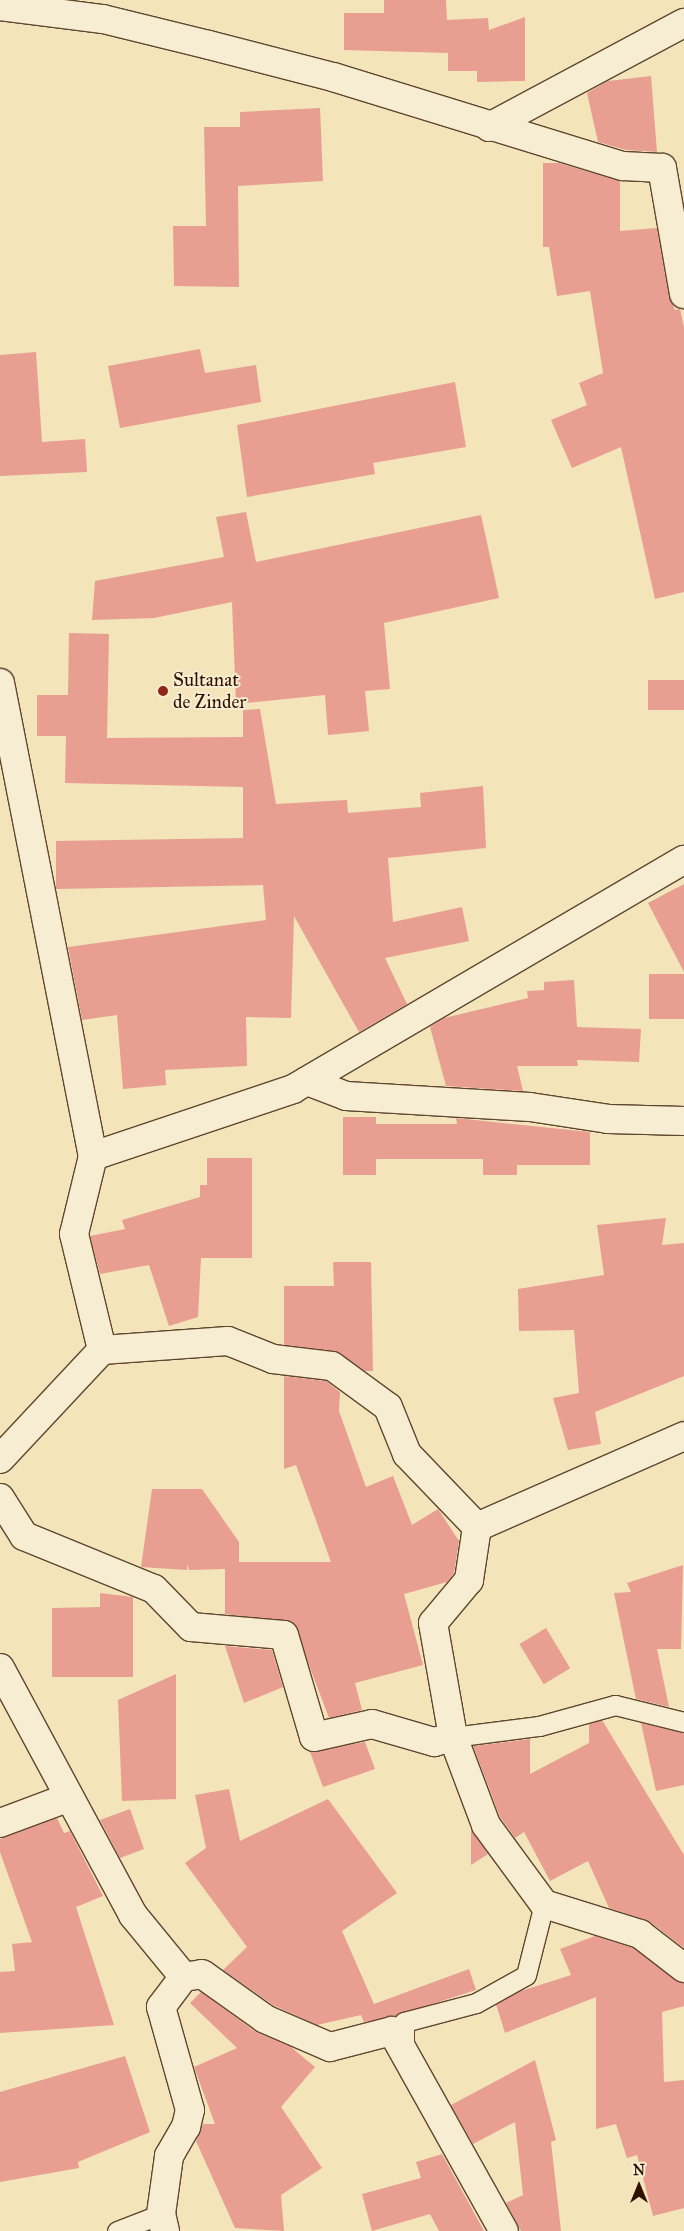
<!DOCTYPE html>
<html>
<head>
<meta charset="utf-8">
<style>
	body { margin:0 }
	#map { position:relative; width:684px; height:2231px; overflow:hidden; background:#f3e4b9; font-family:"IM FELL Great Primer",serif }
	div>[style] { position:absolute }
	.building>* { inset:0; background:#e89f91; transform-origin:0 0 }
	.roads { filter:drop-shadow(1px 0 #60462f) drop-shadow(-1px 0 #60462f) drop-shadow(0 1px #60462f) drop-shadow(0 -1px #60462f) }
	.service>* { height:19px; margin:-9.5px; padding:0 9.5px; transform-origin:9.5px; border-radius:9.5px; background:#f7edd2 }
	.minor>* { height:28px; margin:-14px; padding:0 14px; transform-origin:14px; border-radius:14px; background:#f7edd2 }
	.dots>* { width:14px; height:14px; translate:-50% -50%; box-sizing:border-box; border:2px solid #f7edd2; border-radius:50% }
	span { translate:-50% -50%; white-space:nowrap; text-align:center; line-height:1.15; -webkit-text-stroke:4px #f7edd2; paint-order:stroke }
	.poi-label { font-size:19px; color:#2f1101 }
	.left { translate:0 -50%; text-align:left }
	.north { position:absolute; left:614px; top:2161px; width:50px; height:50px; -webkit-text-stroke:4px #f7edd2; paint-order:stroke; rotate:0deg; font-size:14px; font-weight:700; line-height:20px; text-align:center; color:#2f1101 }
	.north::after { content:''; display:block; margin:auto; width:18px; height:22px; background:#2f1101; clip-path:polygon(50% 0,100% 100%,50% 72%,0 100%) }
</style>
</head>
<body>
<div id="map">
	<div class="building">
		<div style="clip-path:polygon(384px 0,446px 0,447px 20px,488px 18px,489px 30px,525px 17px,525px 81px,477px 82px,477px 71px,448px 71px,448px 53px,344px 50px,344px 13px,384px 13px)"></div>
		<div style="clip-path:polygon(651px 76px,657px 152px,626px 150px,598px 142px,587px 93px,608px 81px)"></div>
		<div style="clip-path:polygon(320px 108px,323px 181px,238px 186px,239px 287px,174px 286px,173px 226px,206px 226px,204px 127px,240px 127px,240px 112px)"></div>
		<div style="clip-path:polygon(543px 163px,559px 163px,620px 181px,620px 231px,657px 228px,669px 297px,675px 310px,680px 309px,684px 327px,684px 592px,655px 599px,621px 447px,572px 468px,551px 420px,587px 405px,579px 383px,603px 373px,590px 291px,557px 296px,549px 247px,543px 247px)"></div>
		<div style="clip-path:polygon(200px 349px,205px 373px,256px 365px,261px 402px,120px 428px,108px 366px)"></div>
		<div style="clip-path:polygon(36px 352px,42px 442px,85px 439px,87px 472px,0 476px,0 355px)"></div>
		<div style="clip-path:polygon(455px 382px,466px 447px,373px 463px,375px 474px,247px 497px,237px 425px)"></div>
		<div style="clip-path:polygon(246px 512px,256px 562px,481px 515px,499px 598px,384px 623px,390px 689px,365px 691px,369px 731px,328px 735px,325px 695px,236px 704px,232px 602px,154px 618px,92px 620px,95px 581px,224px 557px,216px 517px)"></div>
		<div style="clip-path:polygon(69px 633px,109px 634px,107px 738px,243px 737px,243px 710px,260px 709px,276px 804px,347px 800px,348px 813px,421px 807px,420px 793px,483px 786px,486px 848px,388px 858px,393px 922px,462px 907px,469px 941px,385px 958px,407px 1004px,359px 1032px,294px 916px,291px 1018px,246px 1017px,247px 1066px,165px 1070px,166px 1085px,123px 1089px,117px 1015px,82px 1020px,68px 947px,266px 920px,263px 885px,56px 889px,56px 841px,243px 838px,243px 787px,65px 783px,66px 736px,37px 736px,37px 695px,68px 695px)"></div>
		<div style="left:648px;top:680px;width:36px;height:30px"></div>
		<div style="clip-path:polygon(684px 884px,684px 972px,648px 903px)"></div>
		<div style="left:649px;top:974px;width:35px;height:45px"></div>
		<div style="clip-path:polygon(574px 980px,577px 1027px,641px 1029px,639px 1062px,577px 1060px,578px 1066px,517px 1066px,523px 1091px,446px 1086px,430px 1027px,444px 1018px,528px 998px,527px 991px,544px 990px,544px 982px)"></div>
		<div style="clip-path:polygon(343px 1117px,376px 1117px,376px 1124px,457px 1124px,456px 1118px,590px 1132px,590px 1165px,517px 1165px,517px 1175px,483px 1175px,483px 1159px,376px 1159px,376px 1175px,343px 1175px)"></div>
		<div style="clip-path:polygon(207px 1158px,252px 1158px,252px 1258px,201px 1258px,198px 1317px,169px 1326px,149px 1265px,100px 1274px,90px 1236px,125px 1229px,122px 1220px,200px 1197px,200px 1185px,207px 1185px)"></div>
		<div style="clip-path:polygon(666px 1218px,662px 1245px,684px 1243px,684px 1376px,595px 1412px,601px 1444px,568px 1450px,553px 1398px,579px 1393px,574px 1330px,519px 1331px,518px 1289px,604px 1275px,597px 1225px)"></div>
		<div style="clip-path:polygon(333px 1262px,371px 1262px,373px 1371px,365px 1371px,334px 1351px,284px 1345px,284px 1286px,334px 1286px)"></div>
		<div style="clip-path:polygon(284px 1376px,326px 1381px,340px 1392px,339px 1411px,366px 1487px,393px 1476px,412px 1525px,438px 1509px,459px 1541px,454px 1573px,447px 1582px,404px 1594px,423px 1665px,355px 1683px,362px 1710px,329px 1718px,293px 1623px,225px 1614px,225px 1569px,189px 1570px,187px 1564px,187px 1570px,141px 1567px,152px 1489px,202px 1489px,239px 1542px,239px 1562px,331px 1562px,296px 1465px,284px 1469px)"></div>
		<div style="clip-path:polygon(683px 1565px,681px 1649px,657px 1649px,669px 1707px,636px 1699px,614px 1593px,631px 1592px,627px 1583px)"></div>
		<div style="clip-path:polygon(100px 1593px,133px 1597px,133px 1677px,52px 1677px,52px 1608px,100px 1607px)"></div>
		<div style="left:546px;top:1628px;width:47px;height:31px;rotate:59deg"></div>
		<div style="clip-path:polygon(225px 1646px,272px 1650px,283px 1687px,244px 1703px)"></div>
		<div style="clip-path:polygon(176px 1674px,176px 1799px,122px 1801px,118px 1700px)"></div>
		<div style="clip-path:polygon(602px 1720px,684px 1855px,684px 1948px,649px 1921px,609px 1908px,588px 1861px,550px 1881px,524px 1832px,515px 1838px,500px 1817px,473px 1746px,530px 1739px,530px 1774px,589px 1743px,589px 1724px)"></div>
		<div style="clip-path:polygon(641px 1723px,684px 1733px,684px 1785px,656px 1791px)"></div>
		<div style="clip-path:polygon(365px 1742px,375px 1769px,323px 1787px,310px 1752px)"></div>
		<div style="clip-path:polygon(229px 1789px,240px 1841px,328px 1799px,397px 1893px,342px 1931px,374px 2004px,469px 1969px,476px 1990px,395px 2016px,364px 2022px,361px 2015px,317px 2025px,273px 2005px,223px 1970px,247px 1947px,185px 1863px,206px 1848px,195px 1795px)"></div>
		<div style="clip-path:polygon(130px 1809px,144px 1849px,120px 1858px,100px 1820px)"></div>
		<div style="clip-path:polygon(57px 1818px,64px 1833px,70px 1831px,103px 1896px,76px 1907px,114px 2025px,0 2033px,0 1972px,15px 1971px,12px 1944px,32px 1942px,0 1852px,0 1839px)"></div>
		<div style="clip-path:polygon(471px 1828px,488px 1854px,471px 1865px)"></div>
		<div style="clip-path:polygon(595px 1936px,633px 1948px,684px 1983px,684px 2006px,662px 2012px,664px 2082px,684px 2080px,684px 2208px,653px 2216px,637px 2155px,627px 2158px,616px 2124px,596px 2129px,596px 1997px,505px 2033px,496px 2004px,521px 1991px,571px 1975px,560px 1949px)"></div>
		<div style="clip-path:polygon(201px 1992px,256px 2032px,291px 2047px,315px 2067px,281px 2107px,322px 2168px,281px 2195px,284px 2231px,235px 2228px,196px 2141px,203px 2124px,215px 2124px,194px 2067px,237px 2048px,190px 2003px)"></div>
		<div style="clip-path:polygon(125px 2056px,150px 2132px,78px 2162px,79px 2168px,0 2182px,0 2092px)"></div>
		<div style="clip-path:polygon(535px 2060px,556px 2140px,551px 2142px,561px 2231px,521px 2231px,506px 2203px,523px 2195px,515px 2122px,473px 2144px,451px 2105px)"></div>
		<div style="clip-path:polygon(442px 2154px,484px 2231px,439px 2231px,430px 2214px,372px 2231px,362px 2194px,421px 2178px,416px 2162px)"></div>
	</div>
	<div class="roads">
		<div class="service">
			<div style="left:453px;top:1737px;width:87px;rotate:-7.3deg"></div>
			<div style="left:539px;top:1726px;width:79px;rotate:-15.4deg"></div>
			<div style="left:615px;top:1705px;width:71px;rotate:13.8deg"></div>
			<div style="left:404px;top:2051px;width:29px;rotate:-90deg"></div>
			<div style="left:404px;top:2022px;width:74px;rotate:-14.8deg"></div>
			<div style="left:476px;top:2003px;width:57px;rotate:-29.2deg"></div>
			<div style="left:526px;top:1975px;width:73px;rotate:-75.8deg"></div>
			<div style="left:117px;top:2231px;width:47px;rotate:-21.1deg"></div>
		</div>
		<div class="minor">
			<div style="left:0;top:6px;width:104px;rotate:7.2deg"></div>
			<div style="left:103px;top:19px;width:109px;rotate:13.8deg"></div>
			<div style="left:209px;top:45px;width:128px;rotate:14.5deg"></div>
			<div style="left:333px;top:77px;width:303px;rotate:17.1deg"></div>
			<div style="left:623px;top:166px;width:39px;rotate:3deg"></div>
			<div style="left:662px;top:168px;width:128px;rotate:80.1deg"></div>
			<div style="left:489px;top:127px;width:221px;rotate:-28.1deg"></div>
			<div style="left:0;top:683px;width:482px;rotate:78.9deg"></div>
			<div style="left:93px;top:1156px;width:211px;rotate:-18.5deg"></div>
			<div style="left:293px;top:1089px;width:453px;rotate:-30.4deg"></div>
			<div style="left:307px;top:1081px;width:42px;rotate:21deg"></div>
			<div style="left:346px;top:1096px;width:184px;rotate:3.4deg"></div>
			<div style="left:530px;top:1107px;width:79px;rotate:8.7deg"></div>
			<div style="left:608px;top:1119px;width:76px;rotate:1.5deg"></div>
			<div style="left:93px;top:1156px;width:80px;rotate:103.7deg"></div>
			<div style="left:74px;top:1234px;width:119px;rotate:76.4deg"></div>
			<div style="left:102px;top:1350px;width:126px;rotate:-4.1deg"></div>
			<div style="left:228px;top:1341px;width:48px;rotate:21.8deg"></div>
			<div style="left:273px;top:1359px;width:59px;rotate:6.8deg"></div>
			<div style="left:332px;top:1366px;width:69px;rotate:36.2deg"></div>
			<div style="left:388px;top:1407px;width:51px;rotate:68deg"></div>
			<div style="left:407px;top:1454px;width:101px;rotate:46.2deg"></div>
			<div style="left:477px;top:1527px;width:54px;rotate:98.6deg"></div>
			<div style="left:469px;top:1580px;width:56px;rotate:129.9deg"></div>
			<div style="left:433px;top:1623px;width:116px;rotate:80deg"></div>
			<div style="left:453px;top:1737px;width:94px;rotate:69.4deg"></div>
			<div style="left:486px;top:1825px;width:98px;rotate:53.7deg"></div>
			<div style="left:544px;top:1904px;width:101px;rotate:17.4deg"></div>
			<div style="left:640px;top:1934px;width:56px;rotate:37.7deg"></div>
			<div style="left:0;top:1459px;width:149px;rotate:-46.9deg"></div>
			<div style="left:0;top:1498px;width:45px;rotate:57.7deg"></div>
			<div style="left:24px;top:1536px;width:140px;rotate:22.2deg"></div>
			<div style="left:154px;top:1589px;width:53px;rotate:45.8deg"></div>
			<div style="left:191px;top:1627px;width:93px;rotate:4.9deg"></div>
			<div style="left:284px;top:1635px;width:106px;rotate:73.6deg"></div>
			<div style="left:314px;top:1737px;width:59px;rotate:-12.6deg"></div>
			<div style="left:372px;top:1724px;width:65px;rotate:16.2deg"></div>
			<div style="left:434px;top:1742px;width:20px;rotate:-15deg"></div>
			<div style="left:477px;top:1527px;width:226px;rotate:-23.7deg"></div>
			<div style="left:0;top:1668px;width:281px;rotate:61.7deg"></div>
			<div style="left:133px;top:1915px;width:80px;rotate:50.6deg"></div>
			<div style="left:184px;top:1977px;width:18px;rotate:-9deg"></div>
			<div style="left:202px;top:1974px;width:77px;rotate:35.5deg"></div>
			<div style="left:265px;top:2019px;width:71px;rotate:23.3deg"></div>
			<div style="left:330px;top:2047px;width:64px;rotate:-14.5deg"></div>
			<div style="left:392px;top:2031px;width:229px;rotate:60.8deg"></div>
			<div style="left:0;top:1823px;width:72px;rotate:-20.5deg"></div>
			<div style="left:165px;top:2231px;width:17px;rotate:-103deg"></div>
			<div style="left:161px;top:2214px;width:59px;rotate:-82.1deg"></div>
			<div style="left:169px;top:2156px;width:34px;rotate:-60deg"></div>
			<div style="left:186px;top:2127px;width:17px;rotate:-77deg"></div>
			<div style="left:190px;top:2110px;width:107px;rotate:-105.7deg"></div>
			<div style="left:161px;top:2007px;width:38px;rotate:-53deg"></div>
		</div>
	</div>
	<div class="dots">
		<div style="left:163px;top:691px;background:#8f2418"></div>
	</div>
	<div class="poi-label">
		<span class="left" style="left:173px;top:691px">Sultanat<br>de Zinder</span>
	</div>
	<div class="north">N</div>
</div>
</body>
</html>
